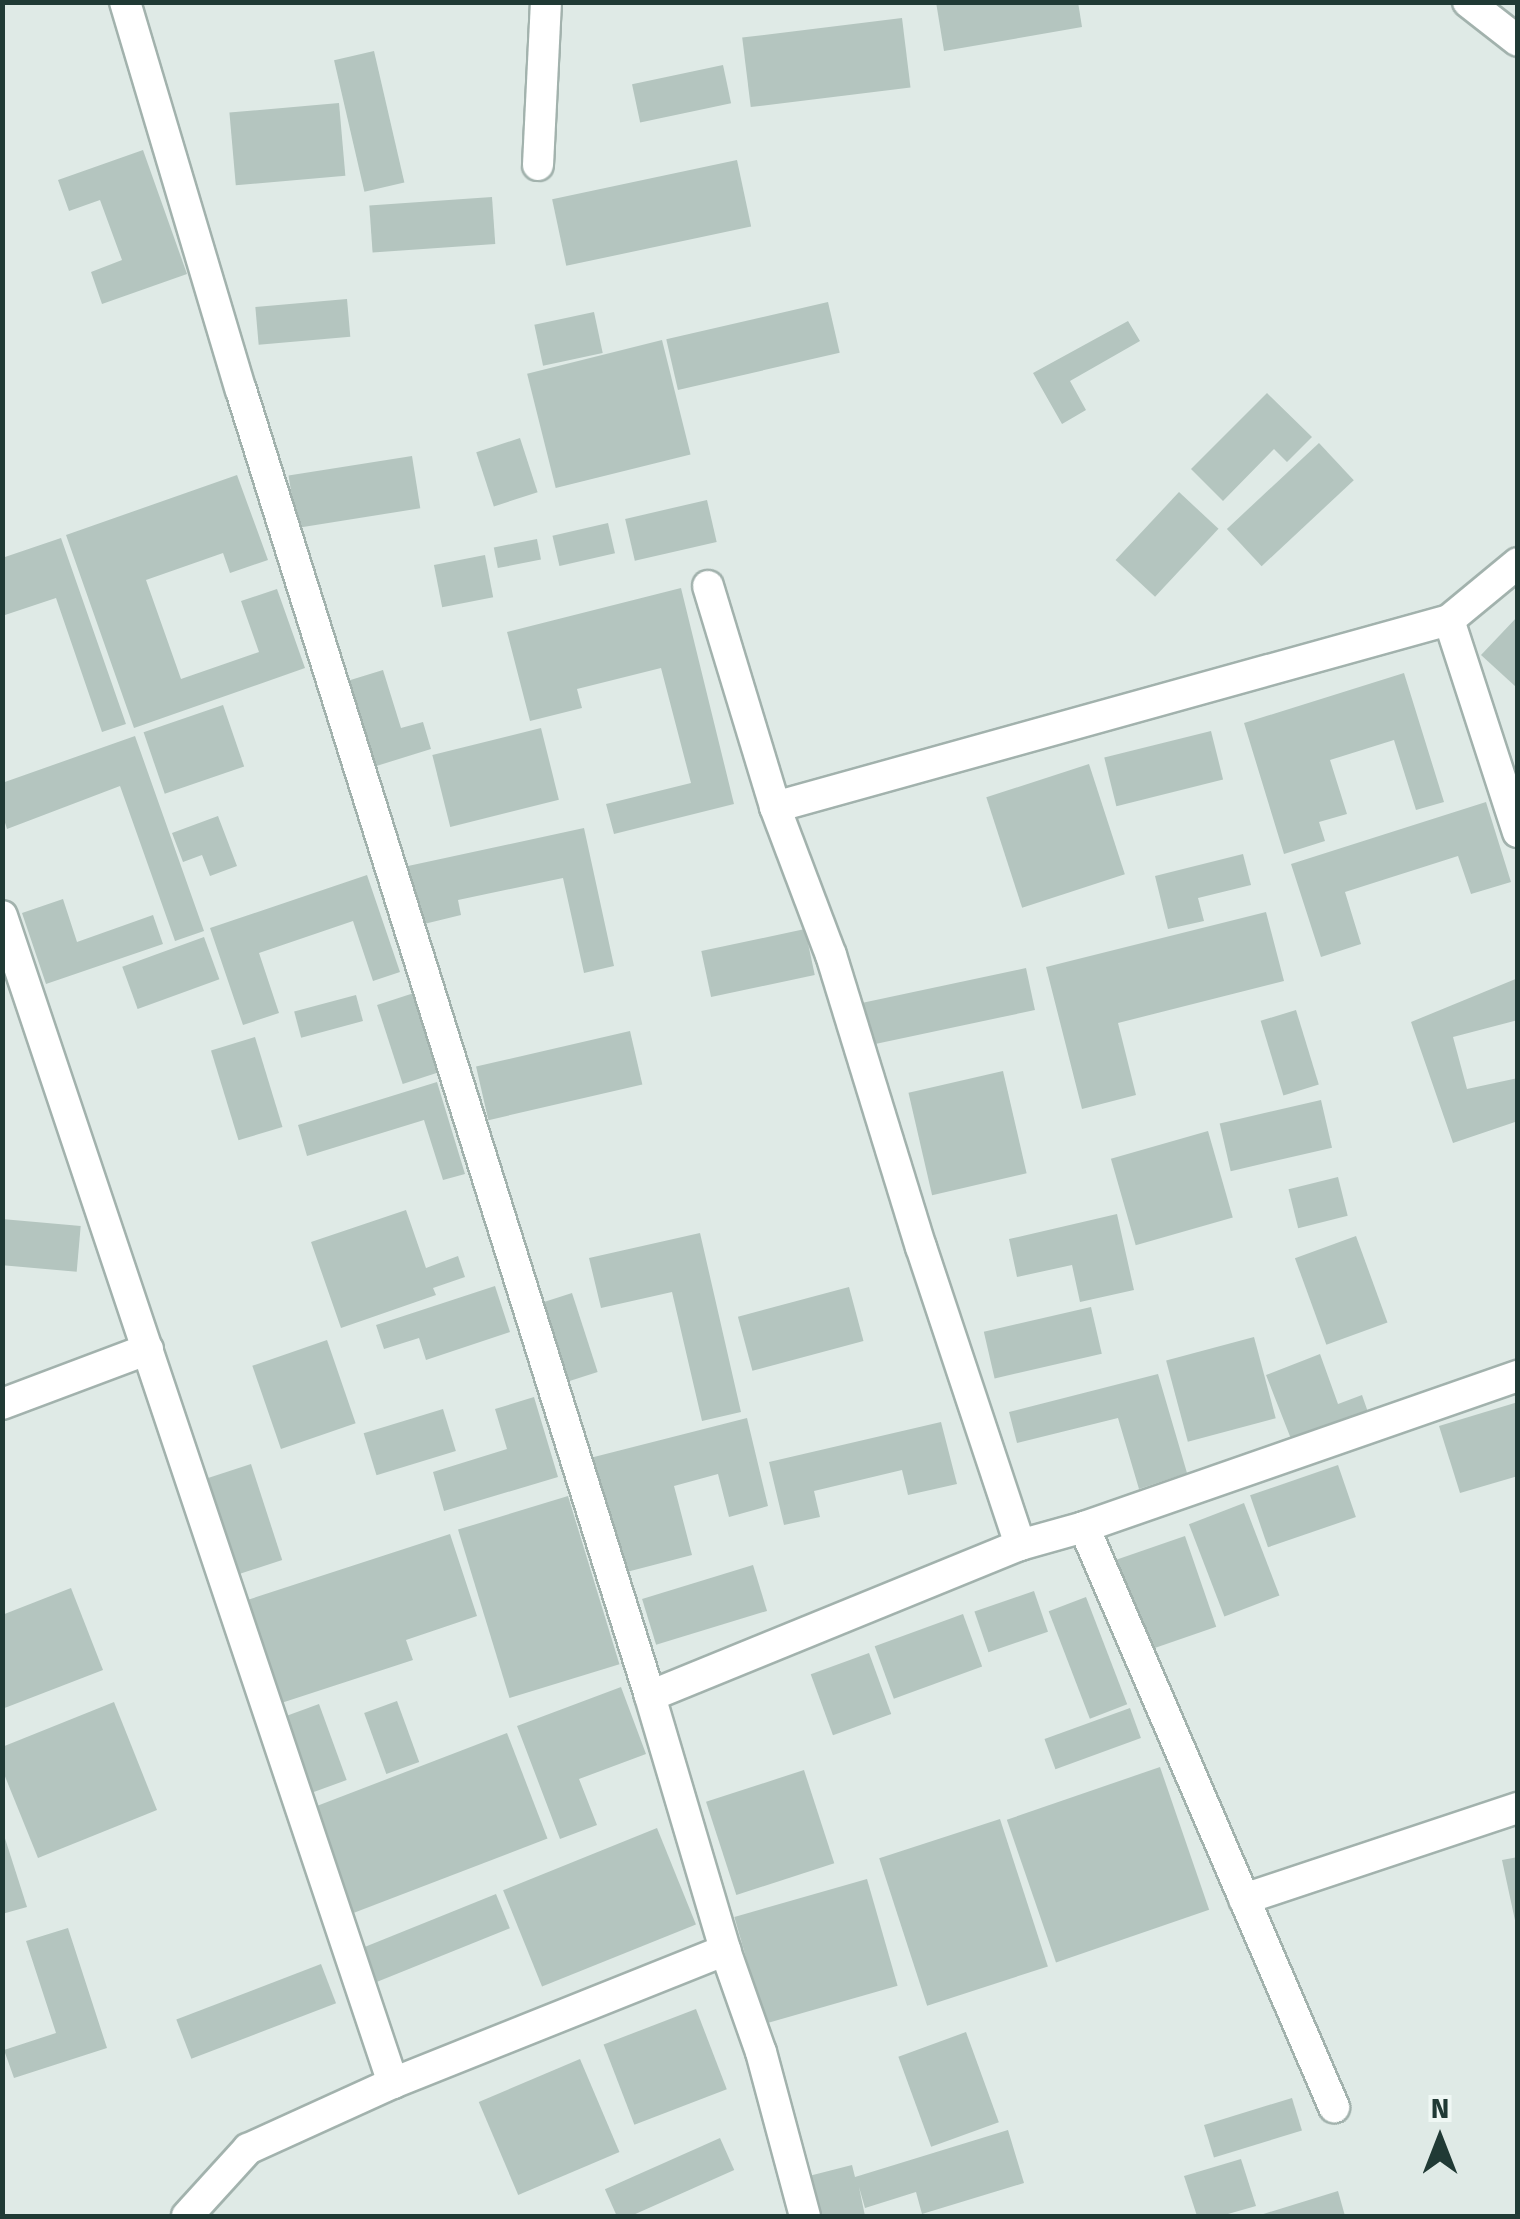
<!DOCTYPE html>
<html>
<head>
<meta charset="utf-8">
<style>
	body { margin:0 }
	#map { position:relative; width:1520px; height:2219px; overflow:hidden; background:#dfeae6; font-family:"Fira Sans",sans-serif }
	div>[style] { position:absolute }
	.building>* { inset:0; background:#b4c5bf; transform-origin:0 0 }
	.roads { filter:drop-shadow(2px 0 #a2b2ad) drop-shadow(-2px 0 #a2b2ad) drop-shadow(0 2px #a2b2ad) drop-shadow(0 -2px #a2b2ad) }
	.minor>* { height:30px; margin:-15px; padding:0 15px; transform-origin:15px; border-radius:15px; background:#fff }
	span { translate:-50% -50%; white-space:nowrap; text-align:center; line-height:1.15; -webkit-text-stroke:8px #eff7f4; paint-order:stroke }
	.frame { position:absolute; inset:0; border:5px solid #203a35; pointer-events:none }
	.north { position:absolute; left:1390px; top:2089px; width:100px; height:100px; -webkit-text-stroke:8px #eff7f4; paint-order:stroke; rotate:0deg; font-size:28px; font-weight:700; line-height:40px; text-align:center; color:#203a35 }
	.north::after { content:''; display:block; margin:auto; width:35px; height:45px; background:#203a35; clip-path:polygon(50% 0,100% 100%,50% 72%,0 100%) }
</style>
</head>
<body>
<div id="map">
	<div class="building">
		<div style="clip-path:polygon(936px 2px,1078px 2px,1082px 27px,944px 51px)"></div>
		<div style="left:902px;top:18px;width:70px;height:161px;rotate:83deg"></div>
		<div style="left:374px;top:51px;width:135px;height:41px;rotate:77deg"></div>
		<div style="left:723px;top:65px;width:39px;height:93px;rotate:78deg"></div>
		<div style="left:339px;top:103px;width:73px;height:110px;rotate:85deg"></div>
		<div style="clip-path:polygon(143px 150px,187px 274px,102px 304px,91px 272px,122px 260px,100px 200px,69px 211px,58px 180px)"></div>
		<div style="left:737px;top:160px;width:68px;height:189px;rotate:78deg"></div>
		<div style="left:492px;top:197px;width:47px;height:123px;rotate:86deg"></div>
		<div style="left:347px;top:299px;width:38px;height:92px;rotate:85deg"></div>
		<div style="left:828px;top:302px;width:52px;height:166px;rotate:77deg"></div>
		<div style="left:594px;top:312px;width:42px;height:61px;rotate:78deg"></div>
		<div style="clip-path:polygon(1128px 321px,1140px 341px,1070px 381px,1086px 410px,1062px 424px,1033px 373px)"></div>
		<div style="left:662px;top:340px;width:118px;height:139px;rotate:76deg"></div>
		<div style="clip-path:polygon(1267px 393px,1312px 437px,1287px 462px,1274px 449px,1223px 501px,1191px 469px)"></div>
		<div style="left:520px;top:438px;width:57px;height:46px;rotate:72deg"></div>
		<div style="left:1319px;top:443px;width:51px;height:126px;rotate:47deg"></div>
		<div style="left:412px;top:456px;width:53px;height:125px;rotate:81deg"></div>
		<div style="clip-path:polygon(237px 475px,268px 560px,230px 573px,223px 553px,146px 580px,181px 679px,259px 652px,241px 601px,277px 589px,305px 668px,134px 728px,66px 535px)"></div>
		<div style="left:1179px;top:492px;width:54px;height:93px;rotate:43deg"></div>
		<div style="left:707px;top:500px;width:43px;height:84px;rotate:77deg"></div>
		<div style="left:608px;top:523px;width:31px;height:57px;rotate:77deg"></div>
		<div style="clip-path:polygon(61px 538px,126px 724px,102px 732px,56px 598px,2px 616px,2px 558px)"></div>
		<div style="left:537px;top:539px;width:21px;height:44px;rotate:79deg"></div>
		<div style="left:485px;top:555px;width:43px;height:52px;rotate:79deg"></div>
		<div style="clip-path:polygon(681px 588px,734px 804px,614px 834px,606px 804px,691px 783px,661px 668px,577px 689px,582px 708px,530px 721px,507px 632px)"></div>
		<div style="clip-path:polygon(1518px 616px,1518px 685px,1516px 687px,1481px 655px)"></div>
		<div style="clip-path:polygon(383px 670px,401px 728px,423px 722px,431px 749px,370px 768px,344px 682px)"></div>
		<div style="clip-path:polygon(1404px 673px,1444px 802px,1416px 810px,1394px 740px,1330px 760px,1347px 814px,1319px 822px,1325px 841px,1284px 854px,1244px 723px)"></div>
		<div style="left:223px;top:705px;width:65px;height:84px;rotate:71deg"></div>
		<div style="left:541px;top:728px;width:74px;height:112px;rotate:76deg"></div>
		<div style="left:1211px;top:731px;width:50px;height:110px;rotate:76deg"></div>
		<div style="clip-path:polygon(135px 736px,204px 931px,175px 941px,120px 786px,7px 829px,2px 813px,2px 783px)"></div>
		<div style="left:1089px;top:764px;width:116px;height:108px;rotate:72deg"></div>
		<div style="clip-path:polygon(1486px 802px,1511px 882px,1471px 894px,1458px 856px,1345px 892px,1361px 944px,1321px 957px,1291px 864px)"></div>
		<div style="clip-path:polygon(218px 816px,237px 866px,210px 876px,202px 855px,183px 862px,172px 833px)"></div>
		<div style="clip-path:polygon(584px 828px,614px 966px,584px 973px,563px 878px,458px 900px,461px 915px,420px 925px,408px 866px)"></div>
		<div style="clip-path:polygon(1243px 854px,1251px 885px,1198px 898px,1204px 921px,1168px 929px,1155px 876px)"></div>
		<div style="clip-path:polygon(367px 875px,400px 972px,373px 981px,353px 921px,259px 953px,279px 1013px,243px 1025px,210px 928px)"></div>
		<div style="clip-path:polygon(63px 899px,77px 942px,153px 915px,163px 944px,46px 984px,22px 913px)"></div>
		<div style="clip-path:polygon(1266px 912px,1284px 981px,1118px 1023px,1136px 1095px,1082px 1109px,1046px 967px)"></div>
		<div style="left:805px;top:929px;width:47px;height:106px;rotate:78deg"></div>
		<div style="left:204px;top:937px;width:45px;height:87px;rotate:70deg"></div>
		<div style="left:1026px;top:968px;width:43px;height:174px;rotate:78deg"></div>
		<div style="clip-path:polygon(1518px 978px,1518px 1020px,1453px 1037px,1467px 1089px,1518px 1078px,1518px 1121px,1453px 1143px,1411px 1022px)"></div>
		<div style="left:417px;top:992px;width:83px;height:42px;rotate:72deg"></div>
		<div style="left:356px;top:995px;width:27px;height:64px;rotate:75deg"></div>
		<div style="left:1296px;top:1010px;width:78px;height:37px;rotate:73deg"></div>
		<div style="left:630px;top:1031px;width:55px;height:158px;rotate:77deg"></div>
		<div style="left:255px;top:1037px;width:94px;height:46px;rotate:73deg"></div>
		<div style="left:1003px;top:1071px;width:105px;height:97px;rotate:77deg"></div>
		<div style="clip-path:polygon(437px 1082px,465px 1174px,443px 1180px,424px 1120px,307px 1156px,298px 1125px)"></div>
		<div style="left:1321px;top:1100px;width:49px;height:104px;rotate:77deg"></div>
		<div style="left:1208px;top:1131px;width:90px;height:101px;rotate:74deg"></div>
		<div style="left:1338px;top:1177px;width:40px;height:51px;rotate:76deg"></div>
		<div style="clip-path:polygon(406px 1210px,426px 1268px,458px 1256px,465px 1277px,433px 1288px,436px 1295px,341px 1328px,311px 1242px)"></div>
		<div style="clip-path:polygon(1117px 1214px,1134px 1290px,1080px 1302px,1072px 1265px,1017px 1277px,1009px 1239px)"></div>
		<div style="left:2px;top:1219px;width:79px;height:46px;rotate:5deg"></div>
		<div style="clip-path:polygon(700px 1233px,741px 1412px,702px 1421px,672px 1292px,601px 1308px,589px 1258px)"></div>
		<div style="left:1356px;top:1236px;width:92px;height:65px;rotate:70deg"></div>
		<div style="clip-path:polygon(495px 1286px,510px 1332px,426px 1360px,419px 1338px,384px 1349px,376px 1325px)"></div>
		<div style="left:849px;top:1287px;width:56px;height:115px;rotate:75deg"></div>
		<div style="left:572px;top:1293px;width:83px;height:36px;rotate:72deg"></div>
		<div style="left:1091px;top:1307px;width:48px;height:110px;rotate:77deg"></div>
		<div style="left:1254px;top:1337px;width:84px;height:91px;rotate:75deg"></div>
		<div style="left:327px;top:1340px;width:88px;height:79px;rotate:71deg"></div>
		<div style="clip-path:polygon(1320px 1354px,1338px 1404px,1362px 1395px,1369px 1415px,1293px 1444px,1266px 1375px)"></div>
		<div style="clip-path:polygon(1158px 1374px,1187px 1473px,1139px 1489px,1118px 1418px,1017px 1443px,1009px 1412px)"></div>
		<div style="clip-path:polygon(534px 1397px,558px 1477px,444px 1511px,433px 1472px,507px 1449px,495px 1409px)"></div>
		<div style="clip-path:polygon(1518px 1402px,1518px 1476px,1460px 1493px,1439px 1426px)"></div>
		<div style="left:443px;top:1409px;width:44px;height:83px;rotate:73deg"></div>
		<div style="clip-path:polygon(747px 1418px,768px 1506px,729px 1517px,718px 1474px,674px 1486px,692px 1555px,619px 1574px,590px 1458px)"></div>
		<div style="clip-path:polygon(941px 1422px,957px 1484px,908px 1495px,902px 1470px,814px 1491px,820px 1517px,784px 1525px,769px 1462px)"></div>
		<div style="left:251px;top:1464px;width:101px;height:54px;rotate:72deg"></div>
		<div style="left:1338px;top:1465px;width:55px;height:93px;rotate:71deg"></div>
		<div style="left:568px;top:1496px;width:176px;height:115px;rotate:73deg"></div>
		<div style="left:1244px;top:1503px;width:99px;height:59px;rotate:69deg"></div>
		<div style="clip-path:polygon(450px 1534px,477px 1616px,406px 1640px,413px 1660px,269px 1707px,235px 1604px)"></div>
		<div style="left:1185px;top:1536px;width:96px;height:75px;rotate:71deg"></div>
		<div style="left:753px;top:1565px;width:48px;height:116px;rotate:73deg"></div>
		<div style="clip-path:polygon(71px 1588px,103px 1670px,2px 1709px,2px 1615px)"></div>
		<div style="left:1034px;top:1591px;width:43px;height:63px;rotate:71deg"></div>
		<div style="left:1086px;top:1597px;width:115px;height:40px;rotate:69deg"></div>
		<div style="left:963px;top:1614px;width:56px;height:94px;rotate:70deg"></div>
		<div style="left:869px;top:1653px;width:65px;height:62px;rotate:70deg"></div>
		<div style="clip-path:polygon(621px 1687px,646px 1754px,579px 1779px,597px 1825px,560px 1839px,517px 1726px)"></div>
		<div style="left:397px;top:1701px;width:65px;height:35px;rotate:70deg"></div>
		<div style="clip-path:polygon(114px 1702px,157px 1810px,38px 1858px,2px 1769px,2px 1747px)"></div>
		<div style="left:319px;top:1704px;width:81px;height:43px;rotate:70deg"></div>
		<div style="left:1130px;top:1708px;width:32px;height:91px;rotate:70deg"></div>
		<div style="left:507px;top:1733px;width:113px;height:210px;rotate:69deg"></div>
		<div style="left:1160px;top:1767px;width:151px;height:162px;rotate:71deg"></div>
		<div style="left:804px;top:1770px;width:98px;height:103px;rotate:72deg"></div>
		<div style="left:1000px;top:1819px;width:155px;height:127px;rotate:72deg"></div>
		<div style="left:657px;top:1828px;width:104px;height:166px;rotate:68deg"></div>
		<div style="clip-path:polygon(2px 1829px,27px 1907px,2px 1914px)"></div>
		<div style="clip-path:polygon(1518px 1857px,1518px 1924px,1516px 1925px,1502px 1860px)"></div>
		<div style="left:867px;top:1879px;width:111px;height:138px;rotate:74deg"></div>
		<div style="left:496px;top:1894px;width:37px;height:145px;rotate:68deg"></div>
		<div style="clip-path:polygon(68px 1928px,107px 2048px,14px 2078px,4px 2050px,56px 2033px,26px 1941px)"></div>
		<div style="left:321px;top:1964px;width:42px;height:155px;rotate:69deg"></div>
		<div style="left:696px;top:2009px;width:86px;height:99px;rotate:69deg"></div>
		<div style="left:966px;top:2032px;width:96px;height:72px;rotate:70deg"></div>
		<div style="left:580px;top:2059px;width:101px;height:110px;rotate:67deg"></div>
		<div style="left:1292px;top:2098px;width:34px;height:92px;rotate:73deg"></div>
		<div style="clip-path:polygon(1008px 2130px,1024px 2183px,922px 2214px,916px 2192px,865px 2208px,859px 2187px,865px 2216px,815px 2216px,805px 2177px,852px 2165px,855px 2177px)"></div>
		<div style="left:720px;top:2138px;width:35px;height:126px;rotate:66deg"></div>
		<div style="clip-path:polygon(1241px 2159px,1256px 2206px,1221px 2216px,1197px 2216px,1184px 2176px)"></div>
		<div style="clip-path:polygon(1338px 2191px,1345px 2216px,1257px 2216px)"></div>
	</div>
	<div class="roads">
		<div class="minor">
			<div style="left:125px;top:2px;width:405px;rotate:73.4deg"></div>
			<div style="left:241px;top:390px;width:1369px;rotate:72.61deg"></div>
			<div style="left:650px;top:1696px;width:265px;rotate:73.5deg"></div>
			<div style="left:725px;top:1950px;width:108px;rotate:70.6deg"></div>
			<div style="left:761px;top:2052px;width:170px;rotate:75deg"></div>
			<div style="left:1468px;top:2px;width:63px;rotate:38deg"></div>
			<div style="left:538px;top:165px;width:163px;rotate:-87.2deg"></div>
			<div style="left:708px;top:586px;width:231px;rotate:73.1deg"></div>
			<div style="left:775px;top:807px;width:158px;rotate:69.3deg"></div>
			<div style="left:831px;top:955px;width:306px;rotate:72.9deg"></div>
			<div style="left:921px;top:1247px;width:314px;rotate:71.6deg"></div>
			<div style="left:1449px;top:620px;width:223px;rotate:72deg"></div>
			<div style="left:775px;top:807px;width:699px;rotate:-15.51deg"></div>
			<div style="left:1449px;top:620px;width:89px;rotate:-39.6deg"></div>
			<div style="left:2px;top:916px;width:1231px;rotate:71.48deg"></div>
			<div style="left:2px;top:1404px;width:156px;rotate:-20.6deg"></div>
			<div style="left:1084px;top:1527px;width:632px;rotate:66.68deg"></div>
			<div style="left:650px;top:1696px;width:400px;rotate:-22.2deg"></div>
			<div style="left:1020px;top:1545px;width:66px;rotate:-15.7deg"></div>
			<div style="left:1084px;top:1527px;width:460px;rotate:-19.2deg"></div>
			<div style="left:1244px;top:1899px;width:289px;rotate:-18.4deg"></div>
			<div style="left:187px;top:2216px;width:91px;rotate:-47.7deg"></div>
			<div style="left:248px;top:2149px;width:159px;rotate:-24.5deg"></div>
			<div style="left:393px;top:2083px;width:358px;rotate:-21.8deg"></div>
		</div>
	</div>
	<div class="frame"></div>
	<div class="north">N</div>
</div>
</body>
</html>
